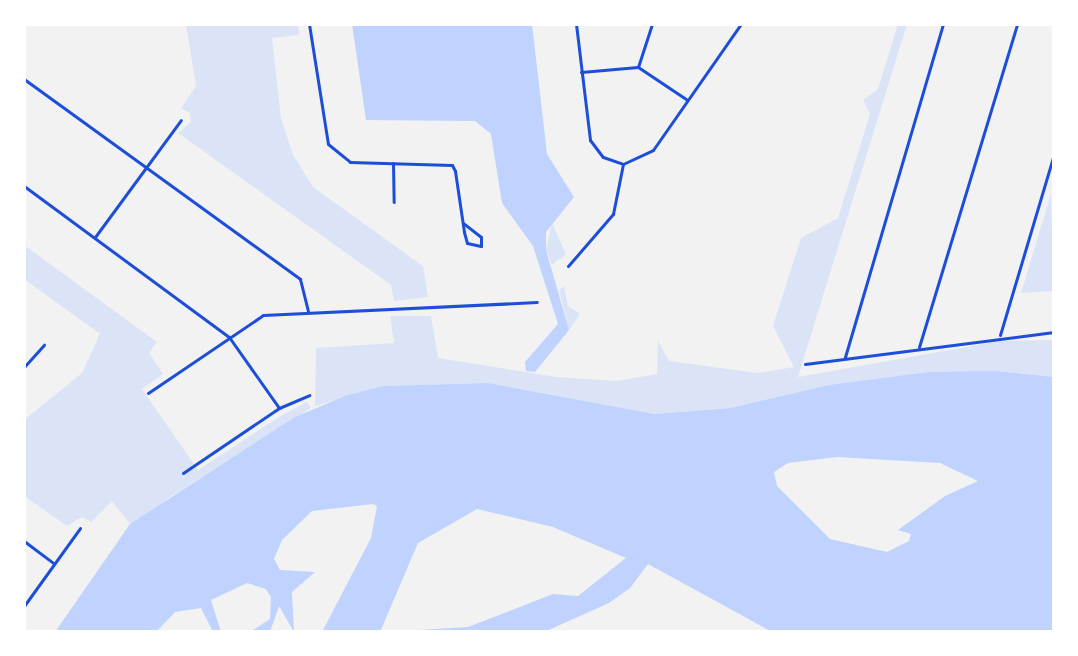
<!DOCTYPE html>
<html>
<head>
<meta charset="utf-8">
<style>
	body { margin:0 }
	#map { position:relative; width:1078px; height:656px; overflow:hidden; background:#f2f2f2; font-family:Spectral,serif }
	div>[style] { position:absolute }
	.green>* { inset:0; background:#dbe4f7 }
	.water>* { inset:0; background:#bfd3fe }
	.minor>* { height:3px; margin:-1.5px; padding:0 1.5px; transform-origin:1.5px; border-radius:1.5px; background:#1d4ed8 }
	span { translate:-50% -50%; white-space:nowrap; text-align:center; line-height:1.15; -webkit-text-stroke:6px #fff; paint-order:stroke }
	.frame { position:absolute; inset:0; border:26px solid #fff; pointer-events:none }
</style>
</head>
<body>
<div id="map">
	<div class="green">
		<div style="clip-path:polygon(186px 24px,298px 24px,299px 35px,272px 38px,281px 118px,293px 155px,313px 187px,423px 266px,428px 297px,394px 301px,391px 285px,178px 133px,191px 122px,190px 113px,181px 108px,196px 86px)"></div>
		<div style="clip-path:polygon(898px 24px,907px 24px,798px 377px,1000px 341px,1054px 340px,1054px 377px,996px 371px,829px 385px,730px 408px,655px 414px,488px 383px,383px 386px,315px 406px,316px 348px,394px 343px,390px 316px,431px 316px,438px 358px,556px 377px,616px 381px,657px 374px,658px 341px,669px 361px,758px 373px,794px 367px,773px 326px,801px 238px,838px 218px,870px 114px,863px 100px,878px 89px)"></div>
		<div style="clip-path:polygon(1051px 194px,1054px 291px,1021px 293px)"></div>
		<div style="clip-path:polygon(552px 223px,566px 254px,552px 265px,546px 250px)"></div>
		<div style="clip-path:polygon(24px 245px,157px 342px,149px 353px,163px 374px,142px 389px,198px 470px,282px 415px,307px 402px,311px 408px,167px 499px,145px 518px,130px 524px,112px 501px,91px 522px,82px 517px,67px 526px,24px 496px,24px 420px,82px 373px,100px 334px,24px 279px)"></div>
		<div style="clip-path:polygon(564px 286px,568px 306px,580px 314px,569px 330px,559px 290px)"></div>
	</div>
	<div class="water">
		<div style="clip-path:polygon(352px 24px,532px 24px,547px 154px,574px 197px,546px 232px,546px 250px,569px 330px,535px 372px,526px 371px,525px 362px,558px 324px,533px 246px,502px 203px,491px 134px,475px 121px,366px 120px)"></div>
		<div style="clip-path:polygon(evenodd,996px 371px,1054px 377px,1054px 632px,772px 632px,648px 564px,630px 588px,609px 603px,544px 632px,387px 632px,468px 627px,553px 594px,578px 596px,626px 558px,553px 527px,477px 509px,418px 543px,380px 632px,322px 632px,371px 538px,377px 506px,373px 504px,312px 511px,282px 540px,274px 559px,280px 570px,315px 572px,292px 592px,294px 632px,279px 606px,270px 632px,250px 632px,270px 619px,271px 597px,266px 589px,247px 583px,211px 600px,221px 632px,213px 632px,201px 608px,175px 612px,156px 632px,55px 632px,130px 524px,295px 417px,345px 396px,383px 386px,488px 383px,655px 414px,730px 408px,829px 385px,929px 372px,996px 371px,837px 457px,940px 463px,978px 481px,945px 496px,898px 530px,911px 534px,909px 541px,887px 552px,830px 539px,777px 486px,774px 472px,788px 463px,837px 457px)"></div>
	</div>
	<div class="minor">
		<div style="left:309px;top:24px;width:121px;rotate:81deg"></div>
		<div style="left:328px;top:144px;width:28px;rotate:39deg"></div>
		<div style="left:350px;top:162px;width:102px;rotate:1.7deg"></div>
		<div style="left:452px;top:165px;width:7px;rotate:63deg"></div>
		<div style="left:455px;top:171px;width:62px;rotate:81.6deg"></div>
		<div style="left:464px;top:232px;width:11px;rotate:75deg"></div>
		<div style="left:467px;top:243px;width:14px;rotate:12deg"></div>
		<div style="left:481px;top:246px;width:9px;rotate:-90deg"></div>
		<div style="left:481px;top:237px;width:23px;rotate:-142deg"></div>
		<div style="left:576px;top:24px;width:117px;rotate:83.1deg"></div>
		<div style="left:590px;top:140px;width:21px;rotate:53deg"></div>
		<div style="left:603px;top:157px;width:21px;rotate:19deg"></div>
		<div style="left:623px;top:164px;width:33px;rotate:-25deg"></div>
		<div style="left:653px;top:150px;width:154px;rotate:-55.1deg"></div>
		<div style="left:638px;top:67px;width:45px;rotate:-72deg"></div>
		<div style="left:581px;top:72px;width:57px;rotate:-5deg"></div>
		<div style="left:638px;top:67px;width:58px;rotate:33.7deg"></div>
		<div style="left:24px;top:79px;width:341px;rotate:35.9deg"></div>
		<div style="left:300px;top:279px;width:33px;rotate:76deg"></div>
		<div style="left:393px;top:163px;width:39px;rotate:89deg"></div>
		<div style="left:24px;top:186px;width:255px;rotate:36.4deg"></div>
		<div style="left:229px;top:337px;width:87px;rotate:54.8deg"></div>
		<div style="left:95px;top:237px;width:145px;rotate:-53.7deg"></div>
		<div style="left:568px;top:266px;width:69px;rotate:-49.1deg"></div>
		<div style="left:613px;top:214px;width:51px;rotate:-78.7deg"></div>
		<div style="left:1000px;top:335px;width:189px;rotate:-73.4deg"></div>
		<div style="left:919px;top:347px;width:338px;rotate:-73.1deg"></div>
		<div style="left:845px;top:357px;width:347px;rotate:-73.6deg"></div>
		<div style="left:805px;top:364px;width:251px;rotate:-7.3deg"></div>
		<div style="left:24px;top:367px;width:30px;rotate:-48deg"></div>
		<div style="left:148px;top:393px;width:139px;rotate:-34.1deg"></div>
		<div style="left:263px;top:315px;width:274px;rotate:-2.7deg"></div>
		<div style="left:183px;top:473px;width:116px;rotate:-34.1deg"></div>
		<div style="left:279px;top:408px;width:33px;rotate:-23deg"></div>
		<div style="left:24px;top:541px;width:36px;rotate:37deg"></div>
		<div style="left:24px;top:606px;width:96px;rotate:-54.3deg"></div>
	</div>
	<div class="frame"></div>
</div>
</body>
</html>
